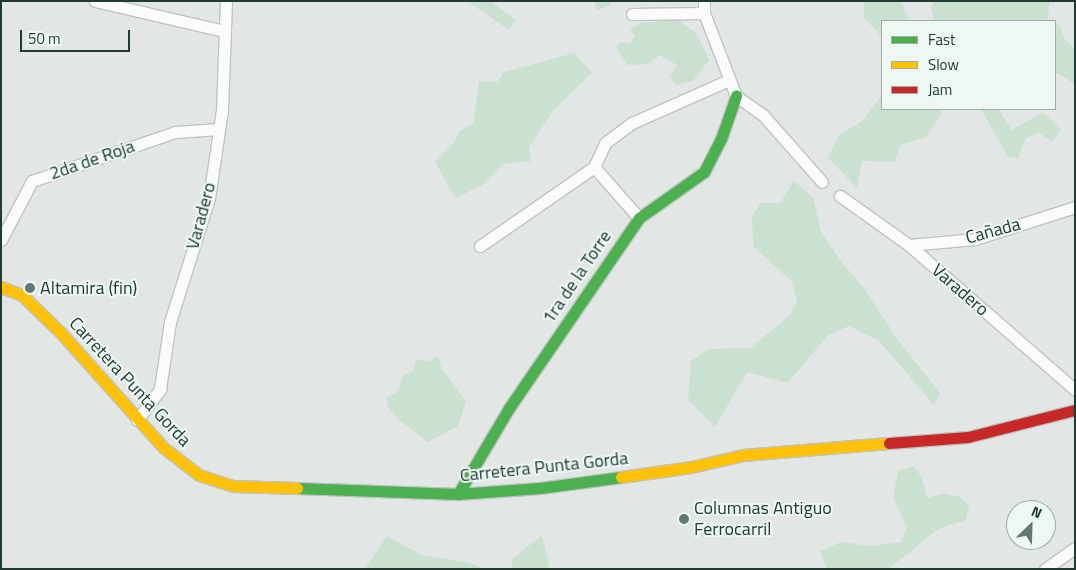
<!DOCTYPE html>
<html>
<head>
<meta charset="utf-8">
<style>
	body { margin:0 }
	#map { position:relative; width:1076px; height:570px; overflow:hidden; background:#e2e7e5; font-family:"Titillium Web",sans-serif }
	div>[style] { position:absolute }
	.green>* { inset:0; background:#cae1d2 }
	.roads { filter:drop-shadow(1px 0 #bfc4c2) drop-shadow(-1px 0 #bfc4c2) drop-shadow(0 1px #bfc4c2) drop-shadow(0 -1px #bfc4c2) }
	.street>* { height:11px; margin:-5.5px; padding:0 5.5px; transform-origin:5.5px; border-radius:5.5px; background:#fbfbfb }
	.fast>* { height:11px; margin:-5.5px; padding:0 5.5px; transform-origin:5.5px; border-radius:5.5px; background:#4caf50 }
	.slow>* { height:11px; margin:-5.5px; padding:0 5.5px; transform-origin:5.5px; border-radius:5.5px; background:#ffc107 }
	.jam>* { height:11px; margin:-5.5px; padding:0 5.5px; transform-origin:5.5px; border-radius:5.5px; background:#c62828 }
	.dots>* { width:14px; height:14px; translate:-50% -50%; box-sizing:border-box; border:2px solid #eff7f3; border-radius:50% }
	span { translate:-50% -50%; white-space:nowrap; text-align:center; line-height:1.15; -webkit-text-stroke:4px #eff7f3; paint-order:stroke }
	.street-label { font-size:18px; color:#203b34 }
	.poi-label { font-size:18px; color:#203b34 }
	.left { translate:0 -50%; text-align:left }
	.frame { position:absolute; inset:0; border:2px solid #203b34; pointer-events:none }
	.legend { position:absolute; left:881px; top:20px; width:175px; height:90px; box-sizing:border-box; background:#eff7f3; border:1px solid #9caca7; margin:0; padding:6px 9px; list-style:none; font-size:15px; color:#203b34 }
	.legend li { display:flex; align-items:center; gap:10px; height:25px }
	.legend b { width:25px; border:1px solid #9caca7 }
	.north { position:absolute; left:1006px; top:500px; width:50px; height:50px; box-sizing:border-box; background:#eff7f3; border:1px solid #9caca7; border-radius:50%; rotate:24deg; font-size:14px; font-weight:700; line-height:20px; text-align:center; color:#203b34 }
	.north::after { content:''; display:block; margin:auto; width:18px; height:22px; background:#647772; clip-path:polygon(50% 0,100% 100%,50% 72%,0 100%) }
	.scale { position:absolute; left:20px; top:30px; width:110px; height:22px; box-sizing:border-box; border:2px solid #203b34; border-top:0; padding-left:6px; font-size:15px; line-height:18px; white-space:nowrap; color:#203b34; -webkit-text-stroke:4px #eff7f3; paint-order:stroke }
</style>
</head>
<body>
<div id="map">
	<div class="green">
		<div style="clip-path:polygon(467px 1px,491px 1px,516px 21px,509px 30px)"></div>
		<div style="clip-path:polygon(594px 1px,611px 1px,609px 6px,597px 10px)"></div>
		<div style="clip-path:polygon(864px 1px,901px 1px,909px 21px,882px 21px,882px 37px,864px 18px)"></div>
		<div style="clip-path:polygon(935px 1px,1050px 1px,1047px 21px,934px 21px,931px 7px)"></div>
		<div style="clip-path:polygon(679px 20px,697px 34px,709px 60px,693px 81px,676px 85px,670px 77px,677px 65px,660px 55px,648px 64px,628px 65px,616px 48px,620px 42px,630px 44px,635px 36px,630px 30px,639px 23px)"></div>
		<div style="clip-path:polygon(1055px 24px,1060px 25px,1064px 38px,1075px 49px,1075px 84px,1055px 72px)"></div>
		<div style="clip-path:polygon(574px 53px,592px 73px,552px 112px,529px 148px,531px 161px,503px 164px,481px 186px,455px 198px,435px 162px,454px 143px,459px 131px,473px 124px,479px 81px,497px 82px,504px 72px)"></div>
		<div style="clip-path:polygon(882px 95px,882px 109px,941px 109px,941px 114px,926px 137px,900px 145px,895px 162px,862px 161px,857px 188px,828px 158px,839px 135px,862px 121px)"></div>
		<div style="clip-path:polygon(981px 109px,998px 109px,1012px 130px,1043px 112px,1061px 130px,1052px 142px,1039px 133px,1026px 138px,1018px 158px,1008px 157px)"></div>
		<div style="clip-path:polygon(794px 181px,813px 198px,821px 232px,843px 264px,861px 284px,898px 340px,940px 393px,934px 405px,878px 340px,849px 326px,828px 335px,788px 383px,747px 372px,715px 427px,688px 400px,691px 361px,708px 349px,750px 348px,790px 315px,797px 301px,792px 282px,753px 246px,752px 216px,761px 203px,780px 203px)"></div>
		<div style="clip-path:polygon(438px 356px,441px 367px,466px 401px,458px 426px,428px 442px,399px 420px,387px 406px,387px 397px,398px 391px,403px 376px,413px 371px,416px 360px,428px 361px)"></div>
		<div style="clip-path:polygon(913px 466px,921px 476px,927px 498px,944px 493px,960px 497px,969px 506px,966px 520px,940px 528px,888px 569px,827px 569px,820px 551px,841px 542px,871px 546px,901px 542px,907px 527px,893px 498px,898px 471px)"></div>
		<div style="clip-path:polygon(542px 535px,550px 569px,512px 569px,512px 559px)"></div>
		<div style="clip-path:polygon(387px 536px,422px 555px,469px 563px,486px 569px,365px 569px)"></div>
	</div>
	<div class="roads">
		<div class="street">
			<div style="left:95px;top:1px;width:132px;rotate:13.1deg"></div>
			<div style="left:704px;top:1px;width:12px;rotate:90deg"></div>
			<div style="left:704px;top:13px;width:89px;rotate:68.9deg"></div>
			<div style="left:736px;top:96px;width:33px;rotate:35deg"></div>
			<div style="left:763px;top:115px;width:89px;rotate:48.6deg"></div>
			<div style="left:632px;top:14px;width:72px;rotate:-0.8deg"></div>
			<div style="left:594px;top:167px;width:68px;rotate:48.6deg"></div>
			<div style="left:840px;top:196px;width:85px;rotate:35.4deg"></div>
			<div style="left:909px;top:245px;width:220px;rotate:41.1deg"></div>
			<div style="left:1px;top:240px;width:67px;rotate:-62.3deg"></div>
			<div style="left:32px;top:181px;width:151px;rotate:-18.9deg"></div>
			<div style="left:175px;top:132px;width:44px;rotate:-3.9deg"></div>
			<div style="left:909px;top:245px;width:66px;rotate:-5.2deg"></div>
			<div style="left:975px;top:239px;width:105px;rotate:-17.7deg"></div>
			<div style="left:480px;top:246px;width:139px;rotate:-34.7deg"></div>
			<div style="left:594px;top:167px;width:26px;rotate:-65deg"></div>
			<div style="left:605px;top:143px;width:34px;rotate:-37deg"></div>
			<div style="left:632px;top:123px;width:106px;rotate:-23.9deg"></div>
			<div style="left:137px;top:420px;width:39px;rotate:-53deg"></div>
			<div style="left:160px;top:389px;width:68px;rotate:-81.5deg"></div>
			<div style="left:170px;top:322px;width:130px;rotate:-72.5deg"></div>
			<div style="left:209px;top:198px;width:89px;rotate:-81.6deg"></div>
			<div style="left:222px;top:110px;width:109px;rotate:-87.9deg"></div>
			<div style="left:1045px;top:569px;width:37px;rotate:-35deg"></div>
		</div>
		<div class="fast">
			<div style="left:297px;top:488px;width:161px;rotate:2.1deg"></div>
			<div style="left:458px;top:494px;width:82px;rotate:-4.2deg"></div>
			<div style="left:540px;top:488px;width:82px;rotate:-7.7deg"></div>
			<div style="left:458px;top:494px;width:100px;rotate:-59.3deg"></div>
			<div style="left:509px;top:408px;width:230px;rotate:-55.6deg"></div>
			<div style="left:639px;top:218px;width:80px;rotate:-35.3deg"></div>
			<div style="left:704px;top:172px;width:37px;rotate:-63deg"></div>
			<div style="left:721px;top:139px;width:46px;rotate:-70.8deg"></div>
		</div>
		<div class="slow">
			<div style="left:1px;top:287px;width:22px;rotate:21deg"></div>
			<div style="left:22px;top:295px;width:54px;rotate:44.3deg"></div>
			<div style="left:61px;top:333px;width:154px;rotate:48.2deg"></div>
			<div style="left:164px;top:448px;width:44px;rotate:37.6deg"></div>
			<div style="left:199px;top:475px;width:36px;rotate:18deg"></div>
			<div style="left:233px;top:486px;width:64px;rotate:1.8deg"></div>
			<div style="left:621px;top:477px;width:71px;rotate:-8.1deg"></div>
			<div style="left:691px;top:467px;width:53px;rotate:-13deg"></div>
			<div style="left:743px;top:455px;width:146px;rotate:-4.7deg"></div>
		</div>
		<div class="jam">
			<div style="left:889px;top:443px;width:79px;rotate:-4.3deg"></div>
			<div style="left:968px;top:437px;width:110px;rotate:-14.2deg"></div>
		</div>
	</div>
	<div class="dots">
		<div style="left:30px;top:288px;background:#647772"></div>
		<div style="left:684px;top:519px;background:#647772"></div>
	</div>
	<div class="street-label">
		<span style="left:92px;top:160px;rotate:-19deg">2da de Roja</span>
		<span style="left:201px;top:216px;rotate:-75deg">Varadero</span>
		<span style="left:993px;top:231px;rotate:-15deg">Cañada</span>
		<span style="left:577px;top:277px;rotate:-56deg">1ra de la Torre</span>
		<span style="left:960px;top:290px;rotate:41deg">Varadero</span>
		<span style="left:130px;top:382px;rotate:47deg">Carretera Punta Gorda</span>
		<span style="left:544px;top:467px;rotate:-6deg">Carretera Punta Gorda</span>
	</div>
	<div class="poi-label">
		<span class="left" style="left:40px;top:288px">Altamira (fin)</span>
		<span class="left" style="left:694px;top:519px">Columnas Antiguo<br>Ferrocarril</span>
	</div>
	<div class="frame"></div>
	<ul class="legend">
	<li><b style="height:6px;background:#4caf50"></b>Fast</li>
	<li><b style="height:6px;background:#ffc107"></b>Slow</li>
	<li><b style="height:6px;background:#c62828"></b>Jam</li>
	</ul>
	<div class="north">N</div>
	<div class="scale">50 m</div>
</div>
</body>
</html>
